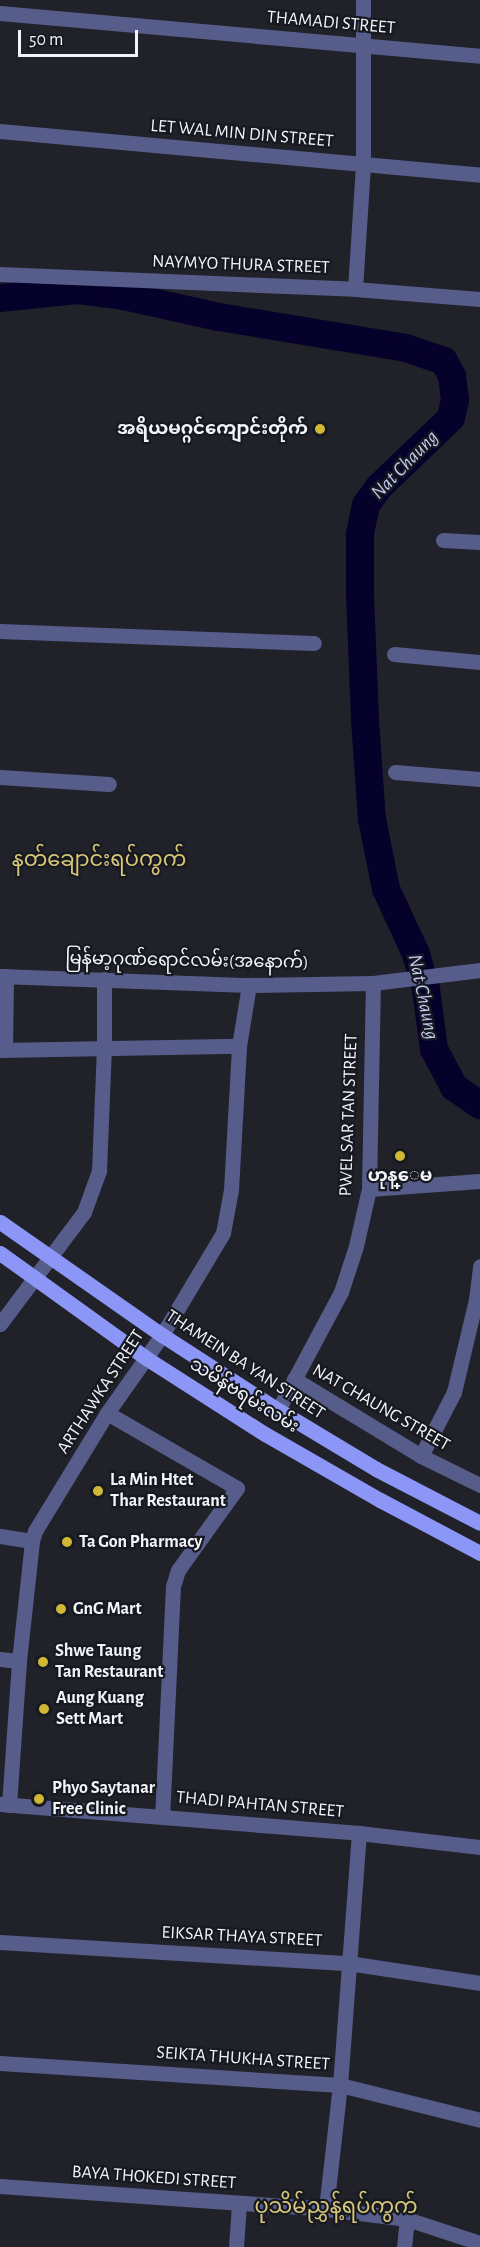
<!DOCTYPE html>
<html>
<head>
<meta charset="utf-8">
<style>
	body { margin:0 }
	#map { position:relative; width:480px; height:2247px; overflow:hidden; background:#212229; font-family:"Alegreya Sans","Noto Sans Myanmar",sans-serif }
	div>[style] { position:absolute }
	.river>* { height:28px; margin:-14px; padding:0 14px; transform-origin:14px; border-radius:14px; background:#06012a }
	.minor>* { height:15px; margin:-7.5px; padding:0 7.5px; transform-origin:7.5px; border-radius:7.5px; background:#565d8b }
	.primary>* { height:15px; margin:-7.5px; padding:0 7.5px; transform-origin:7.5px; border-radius:7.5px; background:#8b96f6 }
	.dots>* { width:16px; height:16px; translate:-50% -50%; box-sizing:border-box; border:3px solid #171920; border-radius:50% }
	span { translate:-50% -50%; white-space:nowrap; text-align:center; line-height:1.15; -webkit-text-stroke:4.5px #171920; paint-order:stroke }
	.street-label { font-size:18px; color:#f3f4f9 }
	.poi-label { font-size:18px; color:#f3f4f9; font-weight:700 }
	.right { translate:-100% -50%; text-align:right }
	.left { translate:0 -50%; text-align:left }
	.water-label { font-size:20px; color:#c3caf0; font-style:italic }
	.quarter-label { font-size:21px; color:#d8c679 }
	.scale { position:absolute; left:18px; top:30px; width:120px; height:27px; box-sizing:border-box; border:3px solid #f3f4f9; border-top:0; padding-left:8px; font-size:18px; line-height:21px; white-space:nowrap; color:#f3f4f9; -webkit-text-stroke:4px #171920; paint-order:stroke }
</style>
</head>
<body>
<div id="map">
	<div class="river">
		<div style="left:0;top:298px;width:78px;rotate:-5.9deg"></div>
		<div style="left:78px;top:290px;width:46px;rotate:7.4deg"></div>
		<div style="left:124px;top:296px;width:97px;rotate:12.5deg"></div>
		<div style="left:219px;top:317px;width:190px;rotate:9.4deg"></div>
		<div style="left:406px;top:348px;width:40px;rotate:18.9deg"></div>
		<div style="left:444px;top:361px;width:17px;rotate:62deg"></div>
		<div style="left:452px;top:376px;width:24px;rotate:83deg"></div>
		<div style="left:455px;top:400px;width:18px;rotate:103deg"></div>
		<div style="left:451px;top:418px;width:100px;rotate:136.2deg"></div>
		<div style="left:379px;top:487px;width:22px;rotate:126deg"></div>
		<div style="left:366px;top:505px;width:30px;rotate:102deg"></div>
		<div style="left:360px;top:534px;width:61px;rotate:90deg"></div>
		<div style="left:360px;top:595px;width:125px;rotate:87.7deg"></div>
		<div style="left:365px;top:720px;width:99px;rotate:86deg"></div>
		<div style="left:372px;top:819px;width:71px;rotate:78.7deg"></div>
		<div style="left:386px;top:889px;width:72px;rotate:65.2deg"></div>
		<div style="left:416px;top:954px;width:37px;rotate:74deg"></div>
		<div style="left:426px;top:990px;width:60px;rotate:82.3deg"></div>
		<div style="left:434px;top:1049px;width:43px;rotate:62.2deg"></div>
		<div style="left:454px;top:1087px;width:32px;rotate:35deg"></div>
	</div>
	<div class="minor">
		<div style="left:0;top:13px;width:482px;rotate:5.1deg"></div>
		<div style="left:0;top:131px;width:482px;rotate:5.2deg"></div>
		<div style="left:0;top:274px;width:355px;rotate:2.4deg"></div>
		<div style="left:355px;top:289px;width:125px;rotate:4.6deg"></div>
		<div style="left:355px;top:289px;width:124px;rotate:-86.3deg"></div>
		<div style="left:363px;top:165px;width:165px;rotate:-90deg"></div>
		<div style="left:443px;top:540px;width:37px;rotate:3deg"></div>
		<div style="left:0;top:631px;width:314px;rotate:2.2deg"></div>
		<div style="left:394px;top:654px;width:86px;rotate:5.3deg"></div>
		<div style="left:395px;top:772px;width:85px;rotate:4.7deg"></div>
		<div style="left:0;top:777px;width:109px;rotate:3.7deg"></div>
		<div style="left:0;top:976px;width:249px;rotate:2.1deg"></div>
		<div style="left:249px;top:985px;width:124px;rotate:-0.9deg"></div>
		<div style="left:373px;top:983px;width:108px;rotate:-6.9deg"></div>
		<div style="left:5px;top:1049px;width:73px;rotate:-89.2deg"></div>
		<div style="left:0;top:1050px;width:239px;rotate:-1deg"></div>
		<div style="left:369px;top:1189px;width:111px;rotate:-4.1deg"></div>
		<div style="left:0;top:1324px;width:140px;rotate:-53.1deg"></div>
		<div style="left:84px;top:1212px;width:44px;rotate:-69.9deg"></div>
		<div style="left:99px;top:1171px;width:124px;rotate:-87.7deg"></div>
		<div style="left:104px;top:1047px;width:68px;rotate:-90deg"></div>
		<div style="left:294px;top:1379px;width:149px;rotate:31.2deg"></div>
		<div style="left:421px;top:1456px;width:66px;rotate:26.2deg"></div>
		<div style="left:278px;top:1410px;width:134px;rotate:-61.9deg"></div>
		<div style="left:341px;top:1292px;width:48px;rotate:-71.9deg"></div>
		<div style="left:356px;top:1246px;width:58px;rotate:-77.2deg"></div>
		<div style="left:369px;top:1189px;width:206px;rotate:-88.9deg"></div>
		<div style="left:107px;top:1413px;width:150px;rotate:30deg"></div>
		<div style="left:237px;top:1488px;width:101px;rotate:125.7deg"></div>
		<div style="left:178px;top:1570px;width:17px;rotate:107deg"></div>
		<div style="left:173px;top:1586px;width:230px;rotate:92.7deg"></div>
		<div style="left:421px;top:1456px;width:72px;rotate:-62.7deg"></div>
		<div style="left:454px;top:1392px;width:95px;rotate:-76.6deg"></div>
		<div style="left:476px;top:1300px;width:34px;rotate:-83deg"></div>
		<div style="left:0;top:1536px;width:32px;rotate:9deg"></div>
		<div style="left:0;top:1659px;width:19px;rotate:6deg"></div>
		<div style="left:0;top:1804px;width:360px;rotate:4.6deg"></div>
		<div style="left:359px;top:1833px;width:122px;rotate:6.6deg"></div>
		<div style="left:9px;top:1805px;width:144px;rotate:-86deg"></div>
		<div style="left:19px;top:1661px;width:121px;rotate:-83.8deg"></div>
		<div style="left:32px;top:1541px;width:10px;rotate:-73deg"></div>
		<div style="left:35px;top:1531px;width:138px;rotate:-58.6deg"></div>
		<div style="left:107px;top:1413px;width:95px;rotate:-54.8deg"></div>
		<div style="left:162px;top:1335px;width:119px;rotate:-59.1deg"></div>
		<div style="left:223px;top:1233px;width:44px;rotate:-79.5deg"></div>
		<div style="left:231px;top:1190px;width:144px;rotate:-86.8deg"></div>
		<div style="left:239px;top:1046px;width:62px;rotate:-80.7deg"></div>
		<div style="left:0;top:1942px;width:349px;rotate:3.5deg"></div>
		<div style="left:348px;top:1963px;width:134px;rotate:8.6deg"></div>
		<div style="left:0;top:2063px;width:341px;rotate:3.7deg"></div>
		<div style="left:340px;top:2085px;width:144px;rotate:14deg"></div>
		<div style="left:0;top:2186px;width:327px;rotate:4deg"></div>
		<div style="left:326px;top:2209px;width:82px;rotate:7deg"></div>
		<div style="left:407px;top:2219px;width:77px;rotate:18.2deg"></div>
		<div style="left:326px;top:2209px;width:125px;rotate:-83.6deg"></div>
		<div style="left:340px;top:2085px;width:253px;rotate:-85.7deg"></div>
		<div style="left:236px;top:2247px;width:43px;rotate:-86deg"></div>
		<div style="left:404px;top:2247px;width:28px;rotate:-84deg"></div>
	</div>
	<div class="primary">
		<div style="left:0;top:1222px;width:198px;rotate:34.9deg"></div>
		<div style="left:162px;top:1335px;width:138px;rotate:32.9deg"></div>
		<div style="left:278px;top:1410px;width:114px;rotate:31deg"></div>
		<div style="left:376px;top:1469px;width:117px;rotate:27.4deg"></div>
		<div style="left:0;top:1253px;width:180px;rotate:35.7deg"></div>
		<div style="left:146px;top:1358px;width:141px;rotate:32.6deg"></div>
		<div style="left:265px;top:1434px;width:133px;rotate:29.9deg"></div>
		<div style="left:380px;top:1500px;width:113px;rotate:27.9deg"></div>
	</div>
	<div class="dots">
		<div style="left:320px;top:429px;background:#d1b736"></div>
		<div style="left:400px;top:1156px;background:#d1b736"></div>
		<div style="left:98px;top:1491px;background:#d1b736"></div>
		<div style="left:67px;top:1542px;background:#d1b736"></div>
		<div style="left:61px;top:1609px;background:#d1b736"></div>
		<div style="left:43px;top:1662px;background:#d1b736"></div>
		<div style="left:44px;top:1709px;background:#d1b736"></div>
		<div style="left:39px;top:1799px;background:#d1b736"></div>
	</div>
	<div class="street-label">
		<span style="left:331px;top:23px;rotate:5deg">THAMADI STREET</span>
		<span style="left:242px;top:134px;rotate:5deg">LET WAL MIN DIN STREET</span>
		<span style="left:241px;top:265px;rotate:2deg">NAYMYO THURA STREET</span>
		<span style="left:187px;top:961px;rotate:1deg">မြန်မာ့ဂုဏ်ရောင်လမ်း(အနောက်)</span>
		<span style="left:349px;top:1115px;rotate:-88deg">PWEL SAR TAN STREET</span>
		<span style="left:245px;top:1365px;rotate:33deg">THAMEIN BA YAN STREET</span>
		<span style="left:101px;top:1392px;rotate:-57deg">ARTHAWKA STREET</span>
		<span style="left:244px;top:1396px;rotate:32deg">သမိန်ဗရမ်းလမ်း</span>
		<span style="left:381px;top:1408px;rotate:30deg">NAT CHAUNG STREET</span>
		<span style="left:260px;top:1805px;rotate:5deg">THADI PAHTAN STREET</span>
		<span style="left:242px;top:1937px;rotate:3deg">EIKSAR THAYA STREET</span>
		<span style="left:243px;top:2059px;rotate:4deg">SEIKTA THUKHA STREET</span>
		<span style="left:154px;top:2178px;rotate:4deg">BAYA THOKEDI STREET</span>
	</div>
	<div class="poi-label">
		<span class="right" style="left:308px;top:429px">အရိယမဂ္ဂင်ကျောင်းတိုက်</span>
		<span style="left:400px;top:1176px">ဟုန္ေမ</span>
		<span class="left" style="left:110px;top:1491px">La Min Htet<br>Thar Restaurant</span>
		<span class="left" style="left:79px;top:1542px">Ta Gon Pharmacy</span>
		<span class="left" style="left:73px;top:1609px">GnG Mart</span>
		<span class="left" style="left:55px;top:1662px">Shwe Taung<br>Tan Restaurant</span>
		<span class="left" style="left:56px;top:1709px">Aung Kuang<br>Sett Mart</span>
		<span class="left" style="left:52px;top:1799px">Phyo Saytanar<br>Free Clinic</span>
	</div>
	<div class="water-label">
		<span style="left:405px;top:465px;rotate:-46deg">Nat Chaung</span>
		<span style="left:423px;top:997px;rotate:78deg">Nat Chaung</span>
	</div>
	<div class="quarter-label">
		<span style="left:99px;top:860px">နတ်ချောင်းရပ်ကွက်</span>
		<span style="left:336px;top:2207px">ပုသိမ်ညွှန့်ရပ်ကွက်</span>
	</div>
	<div class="scale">50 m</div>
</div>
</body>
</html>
